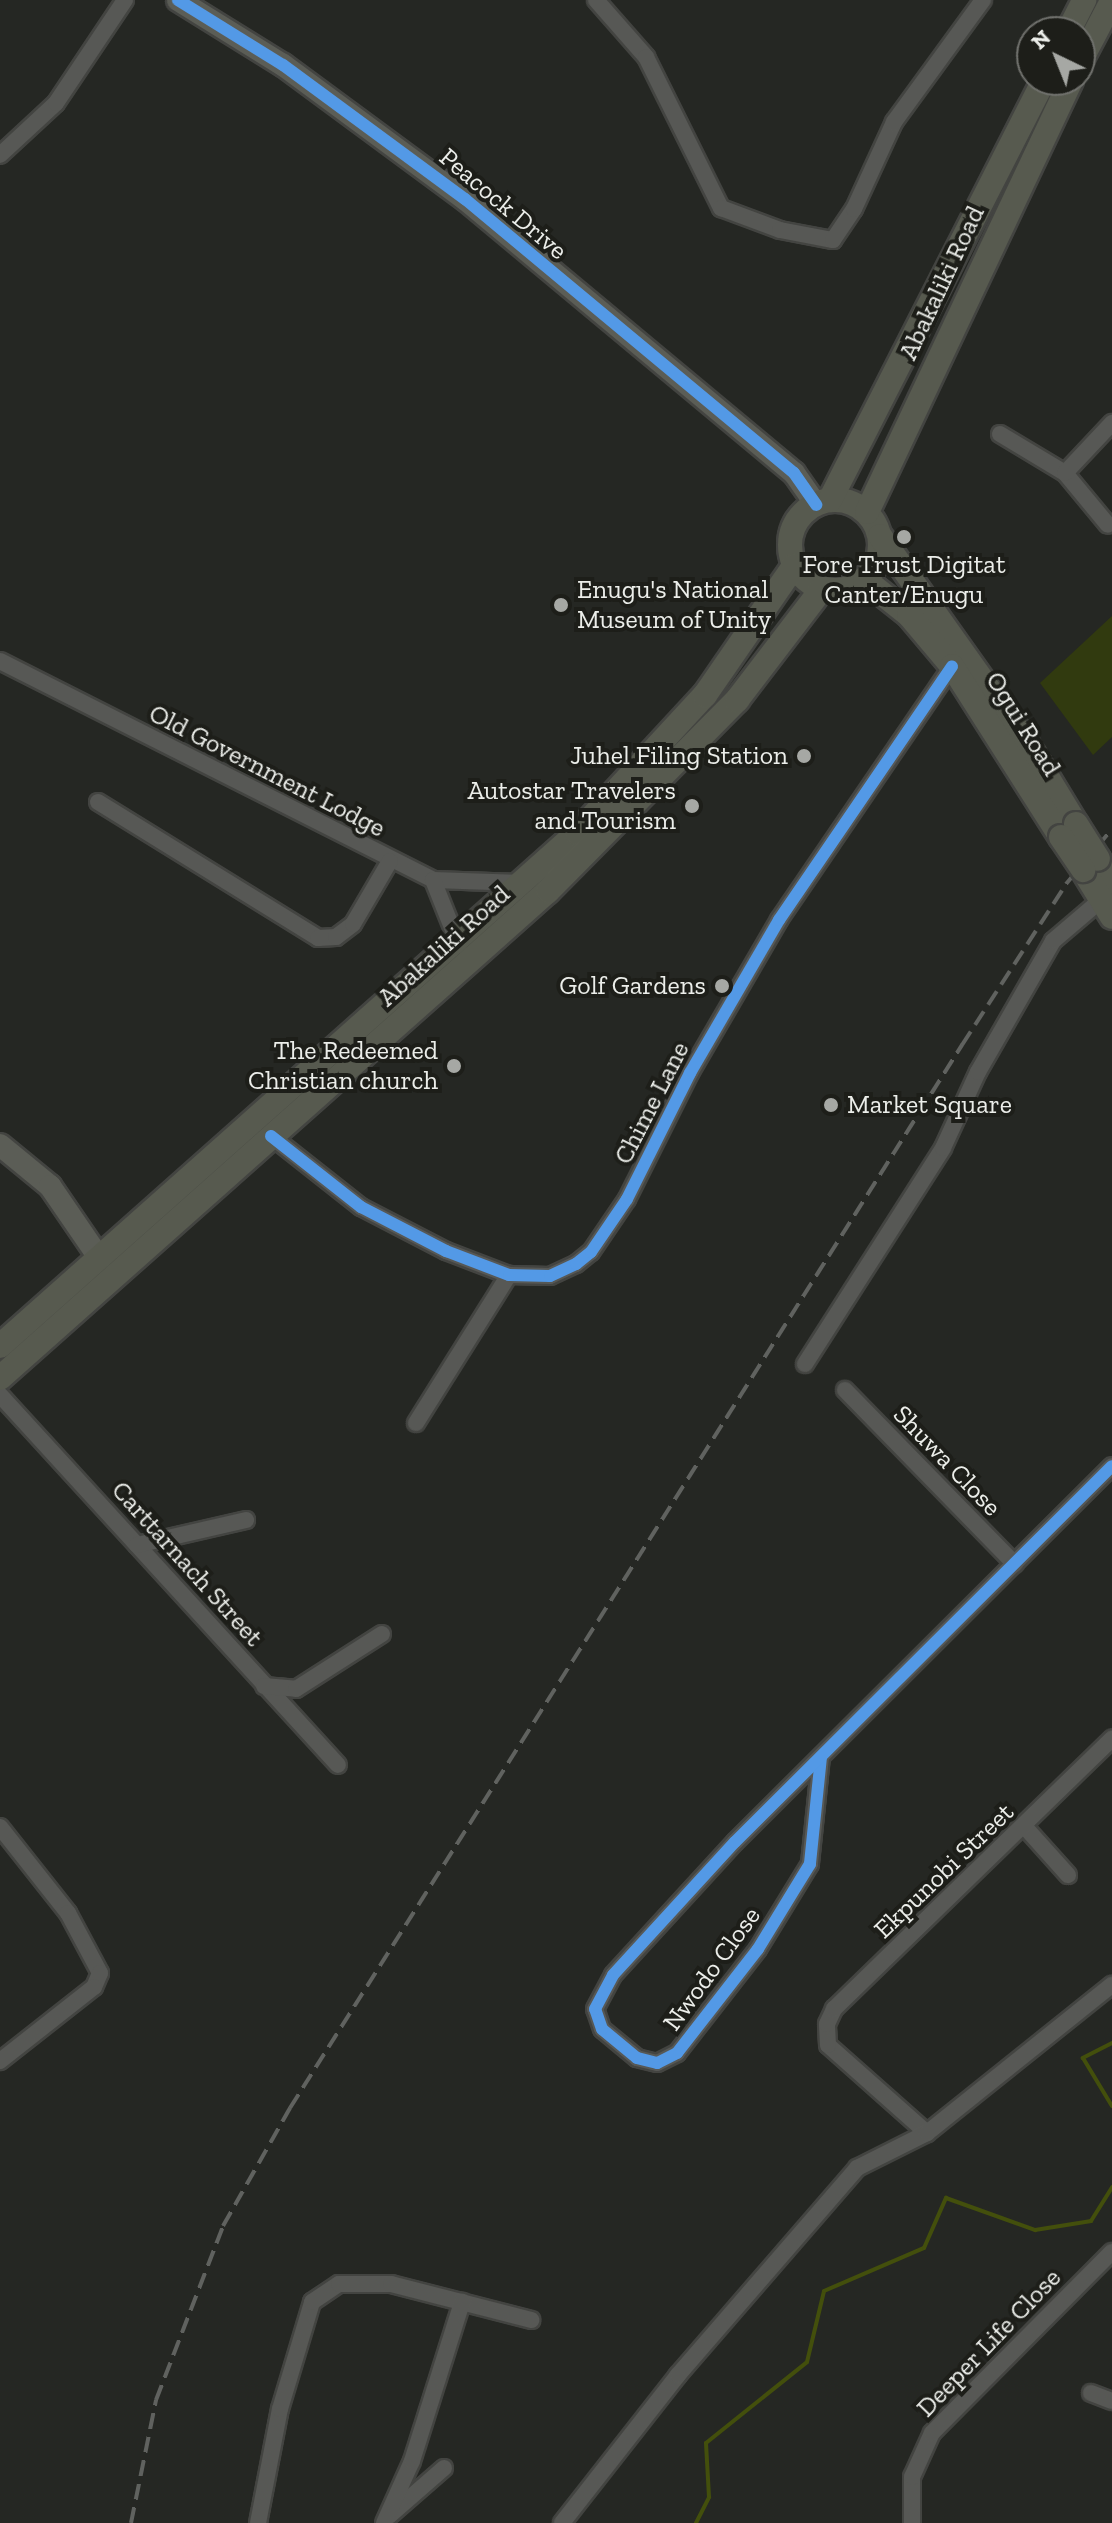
<!DOCTYPE html>
<html>
<head>
<meta charset="utf-8">
<style>
	body { margin:0 }
	#map { position:relative; width:1112px; height:2523px; overflow:hidden; background:#252723; font-family:"Zilla Slab",serif }
	div>[style] { position:absolute }
	.green>* { inset:0; background:#313a0f }
	.stream>* { height:4px; margin:-2px; padding:0 2px; transform-origin:2px; border-radius:2px; background:#434f0c }
	.roads { filter:drop-shadow(2px 0 #434441) drop-shadow(-2px 0 #434441) drop-shadow(0 2px #434441) drop-shadow(0 -2px #434441) }
	.street>* { height:16px; margin:-8px; padding:0 8px; transform-origin:8px; border-radius:8px; background:#575855 }
	.secondary>* { height:22px; margin:-11px; padding:0 11px; transform-origin:11px; border-radius:11px; background:#5b5d56 }
	.primary>* { height:24px; margin:-12px; padding:0 12px; transform-origin:12px; border-radius:12px; background:#575a4f }
	.primary>.ring { margin:-12px; padding:0; box-sizing:content-box; background:none; border:24px solid #575a4f; border-radius:50% }
	.rail>* { height:4px; margin-top:-2px; transform-origin:0; background:repeating-linear-gradient(90deg,#60625f 0 16px,transparent 0 24px) }
	.bridges { filter:drop-shadow(2px 0 #434441) drop-shadow(-2px 0 #434441) drop-shadow(0 2px #434441) drop-shadow(0 -2px #434441) }
	.primary-bridge>* { height:24px; margin:-12px; padding:0 12px; transform-origin:12px; border-radius:12px; background:#575a4f }
	.cycleway>* { height:12px; margin:-6px; padding:0 6px; transform-origin:6px; border-radius:6px; background:#5399e6 }
	.dots>* { width:22px; height:22px; translate:-50% -50%; box-sizing:border-box; border:4px solid #1d1e19; border-radius:50% }
	span { translate:-50% -50%; white-space:nowrap; text-align:center; line-height:1.15; -webkit-text-stroke:8px #1d1e19; paint-order:stroke }
	.street-label { font-size:26px; color:#eceeea }
	.poi-label { font-size:26px; color:#eceeea }
	.left { translate:0 -50%; text-align:left }
	.right { translate:-100% -50%; text-align:right }
	.north { position:absolute; left:1016px; top:16px; width:80px; height:80px; box-sizing:border-box; background:#1d1e19; border:2px solid #70716d; border-radius:50%; rotate:317deg; font-size:22px; font-weight:700; line-height:32px; text-align:center; color:#eceeea }
	.north::after { content:''; display:block; margin:auto; width:28px; height:36px; background:#a6a8a4; clip-path:polygon(50% 0,100% 100%,50% 72%,0 100%) }
</style>
</head>
<body>
<div id="map">
	<div class="green">
		<div style="clip-path:polygon(1112px 616px,1112px 737px,1093px 755px,1040px 683px)"></div>
	</div>
	<div class="stream">
		<div style="left:1112px;top:2043px;width:33px;rotate:153deg"></div>
		<div style="left:1083px;top:2058px;width:56px;rotate:58.9deg"></div>
		<div style="left:696px;top:2523px;width:29px;rotate:-63deg"></div>
		<div style="left:709px;top:2497px;width:54px;rotate:-93.2deg"></div>
		<div style="left:706px;top:2443px;width:129px;rotate:-38.7deg"></div>
		<div style="left:807px;top:2362px;width:73px;rotate:-76.5deg"></div>
		<div style="left:824px;top:2291px;width:109px;rotate:-23.3deg"></div>
		<div style="left:924px;top:2248px;width:55px;rotate:-66.3deg"></div>
		<div style="left:946px;top:2198px;width:95px;rotate:19.8deg"></div>
		<div style="left:1035px;top:2230px;width:57px;rotate:-9.1deg"></div>
		<div style="left:1091px;top:2221px;width:40px;rotate:-58deg"></div>
	</div>
	<div class="roads">
		<div class="street">
			<div style="left:596px;top:0;width:76px;rotate:48.7deg"></div>
			<div style="left:646px;top:57px;width:169px;rotate:63.6deg"></div>
			<div style="left:721px;top:208px;width:63px;rotate:20.4deg"></div>
			<div style="left:780px;top:230px;width:54px;rotate:10.7deg"></div>
			<div style="left:833px;top:240px;width:37px;rotate:-56deg"></div>
			<div style="left:854px;top:209px;width:96px;rotate:-65.3deg"></div>
			<div style="left:894px;top:122px;width:151px;rotate:-53.9deg"></div>
			<div style="left:0;top:155px;width:76px;rotate:-42.9deg"></div>
			<div style="left:56px;top:103px;width:124px;rotate:-56.2deg"></div>
			<div style="left:1000px;top:434px;width:76px;rotate:31deg"></div>
			<div style="left:1065px;top:473px;width:67px;rotate:50.4deg"></div>
			<div style="left:1065px;top:473px;width:69px;rotate:-46.8deg"></div>
			<div style="left:0;top:661px;width:485px;rotate:26.8deg"></div>
			<div style="left:433px;top:880px;width:89px;rotate:1.9deg"></div>
			<div style="left:98px;top:802px;width:259px;rotate:31.7deg"></div>
			<div style="left:318px;top:938px;width:18px;rotate:-3deg"></div>
			<div style="left:336px;top:937px;width:21px;rotate:-37deg"></div>
			<div style="left:353px;top:924px;width:73px;rotate:-59.6deg"></div>
			<div style="left:433px;top:880px;width:70px;rotate:68.2deg"></div>
			<div style="left:271px;top:1136px;width:115px;rotate:38.3deg"></div>
			<div style="left:361px;top:1207px;width:96px;rotate:27.4deg"></div>
			<div style="left:446px;top:1251px;width:67px;rotate:20.9deg"></div>
			<div style="left:509px;top:1275px;width:41px;rotate:1.4deg"></div>
			<div style="left:550px;top:1276px;width:29px;rotate:-25deg"></div>
			<div style="left:576px;top:1264px;width:19px;rotate:-39deg"></div>
			<div style="left:591px;top:1252px;width:64px;rotate:-55.8deg"></div>
			<div style="left:627px;top:1199px;width:141px;rotate:-63.4deg"></div>
			<div style="left:690px;top:1073px;width:177px;rotate:-59.8deg"></div>
			<div style="left:779px;top:920px;width:307px;rotate:-55.7deg"></div>
			<div style="left:805px;top:1364px;width:256px;rotate:-57.4deg"></div>
			<div style="left:943px;top:1148px;width:84px;rotate:-65.3deg"></div>
			<div style="left:978px;top:1072px;width:151px;rotate:-60.2deg"></div>
			<div style="left:1053px;top:941px;width:63px;rotate:-40.5deg"></div>
			<div style="left:845px;top:1390px;width:243px;rotate:45.7deg"></div>
			<div style="left:0;top:1395px;width:501px;rotate:47.59deg"></div>
			<div style="left:416px;top:1423px;width:175px;rotate:-57.9deg"></div>
			<div style="left:137px;top:1545px;width:112px;rotate:-12.9deg"></div>
			<div style="left:264px;top:1686px;width:32px;rotate:5deg"></div>
			<div style="left:296px;top:1689px;width:102px;rotate:-32.6deg"></div>
			<div style="left:821px;top:1757px;width:108px;rotate:95.9deg"></div>
			<div style="left:810px;top:1864px;width:100px;rotate:121.5deg"></div>
			<div style="left:758px;top:1949px;width:132px;rotate:127.9deg"></div>
			<div style="left:677px;top:2053px;width:22px;rotate:153deg"></div>
			<div style="left:657px;top:2063px;width:21px;rotate:-166deg"></div>
			<div style="left:637px;top:2058px;width:45px;rotate:-140.4deg"></div>
			<div style="left:602px;top:2029px;width:21px;rotate:-109deg"></div>
			<div style="left:595px;top:2009px;width:38px;rotate:-62deg"></div>
			<div style="left:613px;top:1975px;width:180px;rotate:-47.5deg"></div>
			<div style="left:735px;top:1842px;width:532px;rotate:-44.92deg"></div>
			<div style="left:1024px;top:1826px;width:66px;rotate:48.1deg"></div>
			<div style="left:0;top:1827px;width:110px;rotate:51.7deg"></div>
			<div style="left:68px;top:1913px;width:68px;rotate:61.9deg"></div>
			<div style="left:100px;top:1973px;width:15px;rotate:113deg"></div>
			<div style="left:94px;top:1987px;width:120px;rotate:141.8deg"></div>
			<div style="left:927px;top:2133px;width:132px;rotate:-138.4deg"></div>
			<div style="left:828px;top:2045px;width:21px;rotate:-93deg"></div>
			<div style="left:827px;top:2024px;width:17px;rotate:-65deg"></div>
			<div style="left:834px;top:2009px;width:388px;rotate:-44.2deg"></div>
			<div style="left:1091px;top:2393px;width:22px;rotate:21deg"></div>
			<div style="left:389px;top:2516px;width:73px;rotate:-41.1deg"></div>
			<div style="left:258px;top:2523px;width:116px;rotate:-79.1deg"></div>
			<div style="left:280px;top:2409px;width:112px;rotate:-73.3deg"></div>
			<div style="left:312px;top:2302px;width:32px;rotate:-34deg"></div>
			<div style="left:339px;top:2284px;width:52px"></div>
			<div style="left:391px;top:2284px;width:145px;rotate:14.4deg"></div>
			<div style="left:384px;top:2523px;width:68px;rotate:-65.7deg"></div>
			<div style="left:412px;top:2461px;width:167px;rotate:-72.5deg"></div>
			<div style="left:562px;top:2523px;width:188px;rotate:-51.9deg"></div>
			<div style="left:678px;top:2375px;width:274px;rotate:-49.1deg"></div>
			<div style="left:857px;top:2168px;width:78px;rotate:-26.6deg"></div>
			<div style="left:927px;top:2133px;width:237px;rotate:-38.7deg"></div>
			<div style="left:912px;top:2523px;width:46px;rotate:-90deg"></div>
			<div style="left:912px;top:2477px;width:48px;rotate:-65.6deg"></div>
			<div style="left:932px;top:2433px;width:255px;rotate:-45.2deg"></div>
		</div>
		<div class="secondary">
			<div style="left:178px;top:0;width:123px;rotate:31.8deg"></div>
			<div style="left:283px;top:65px;width:226px;rotate:36.4deg"></div>
			<div style="left:465px;top:199px;width:428px;rotate:39.8deg"></div>
			<div style="left:794px;top:473px;width:39px;rotate:55deg"></div>
			<div style="left:0;top:1145px;width:65px;rotate:39.4deg"></div>
			<div style="left:50px;top:1186px;width:88px;rotate:55.6deg"></div>
		</div>
		<div class="primary">
			<div style="left:1068px;top:32px;width:36px;rotate:-63deg"></div>
			<div style="left:1080px;top:62px;width:69px;rotate:-62.3deg"></div>
			<div class="ring" style="left:790px;top:500px;width:66px;height:66px"></div>
			<div style="left:830px;top:500px;width:471px;rotate:-63deg"></div>
			<div style="left:867px;top:512px;width:478px;rotate:-64.7deg"></div>
			<div style="left:880px;top:536px;width:247px;rotate:54.6deg"></div>
			<div style="left:1023px;top:737px;width:102px;rotate:58.7deg"></div>
			<div style="left:865px;top:580px;width:56px;rotate:38.5deg"></div>
			<div style="left:909px;top:615px;width:67px;rotate:49.9deg"></div>
			<div style="left:952px;top:666px;width:203px;rotate:57.5deg"></div>
			<div style="left:1098px;top:859px;width:27px;rotate:59deg"></div>
			<div style="left:1083px;top:870px;width:55px;rotate:58.3deg"></div>
			<div style="left:0;top:1346px;width:772px;rotate:-41.64deg"></div>
			<div style="left:577px;top:833px;width:188px;rotate:-47.2deg"></div>
			<div style="left:705px;top:695px;width:157px;rotate:-55.4deg"></div>
			<div style="left:0;top:1378px;width:733px;rotate:-41.63deg"></div>
			<div style="left:548px;top:891px;width:269px;rotate:-45.3deg"></div>
			<div style="left:737px;top:700px;width:140px;rotate:-52.6deg"></div>
		</div>
	</div>
	<div class="rail">
		<div style="left:131px;top:2523px;width:126px;rotate:-78.5deg"></div>
		<div style="left:156px;top:2400px;width:186px;rotate:-68.9deg"></div>
		<div style="left:223px;top:2226px;width:136px;rotate:-60.4deg"></div>
		<div style="left:290px;top:2108px;width:1258px;rotate:-57.7deg"></div>
		<div style="left:962px;top:1045px;width:192px;rotate:-57.1deg"></div>
		<div style="left:1066px;top:884px;width:72px;rotate:-50.1deg"></div>
	</div>
	<div class="bridges">
		<div class="primary-bridge">
			<div style="left:1076px;top:824px;width:41px;rotate:57.8deg"></div>
			<div style="left:1061px;top:837px;width:40px;rotate:56deg"></div>
		</div>
	</div>
	<div class="cycleway">
		<div style="left:178px;top:0;width:123px;rotate:31.8deg"></div>
		<div style="left:283px;top:65px;width:226px;rotate:36.4deg"></div>
		<div style="left:465px;top:199px;width:428px;rotate:39.8deg"></div>
		<div style="left:794px;top:473px;width:39px;rotate:55deg"></div>
		<div style="left:271px;top:1136px;width:115px;rotate:38.3deg"></div>
		<div style="left:361px;top:1207px;width:96px;rotate:27.4deg"></div>
		<div style="left:446px;top:1251px;width:67px;rotate:20.9deg"></div>
		<div style="left:509px;top:1275px;width:41px;rotate:1.4deg"></div>
		<div style="left:550px;top:1276px;width:29px;rotate:-25deg"></div>
		<div style="left:576px;top:1264px;width:19px;rotate:-39deg"></div>
		<div style="left:591px;top:1252px;width:64px;rotate:-55.8deg"></div>
		<div style="left:627px;top:1199px;width:141px;rotate:-63.4deg"></div>
		<div style="left:690px;top:1073px;width:177px;rotate:-59.8deg"></div>
		<div style="left:779px;top:920px;width:307px;rotate:-55.7deg"></div>
		<div style="left:821px;top:1757px;width:108px;rotate:95.9deg"></div>
		<div style="left:810px;top:1864px;width:100px;rotate:121.5deg"></div>
		<div style="left:758px;top:1949px;width:132px;rotate:127.9deg"></div>
		<div style="left:677px;top:2053px;width:22px;rotate:153deg"></div>
		<div style="left:657px;top:2063px;width:21px;rotate:-166deg"></div>
		<div style="left:637px;top:2058px;width:45px;rotate:-140.4deg"></div>
		<div style="left:602px;top:2029px;width:21px;rotate:-109deg"></div>
		<div style="left:595px;top:2009px;width:38px;rotate:-62deg"></div>
		<div style="left:613px;top:1975px;width:180px;rotate:-47.5deg"></div>
		<div style="left:735px;top:1842px;width:532px;rotate:-44.92deg"></div>
	</div>
	<div class="dots">
		<div style="left:904px;top:537px;background:#a6a8a4"></div>
		<div style="left:561px;top:605px;background:#a6a8a4"></div>
		<div style="left:804px;top:756px;background:#a6a8a4"></div>
		<div style="left:692px;top:806px;background:#a6a8a4"></div>
		<div style="left:722px;top:986px;background:#a6a8a4"></div>
		<div style="left:454px;top:1066px;background:#a6a8a4"></div>
		<div style="left:831px;top:1105px;background:#a6a8a4"></div>
	</div>
	<div class="street-label">
		<span style="left:503px;top:204px;rotate:40deg">Peacock Drive</span>
		<span style="left:942px;top:283px;rotate:-65deg">Abakaliki Road</span>
		<span style="left:1023px;top:724px;rotate:58deg">Ogui Road</span>
		<span style="left:267px;top:771px;rotate:27deg">Old Government Lodge</span>
		<span style="left:444px;top:946px;rotate:-42deg">Abakaliki Road</span>
		<span style="left:652px;top:1103px;rotate:-63deg">Chime Lane</span>
		<span style="left:947px;top:1461px;rotate:46deg">Shuwa Close</span>
		<span style="left:187px;top:1564px;rotate:48deg">Carttarnach Street</span>
		<span style="left:944px;top:1871px;rotate:-44deg">Ekpunobi Street</span>
		<span style="left:712px;top:1969px;rotate:-54deg">Nwodo Close</span>
		<span style="left:989px;top:2343px;rotate:-46deg">Deeper Life Close</span>
	</div>
	<div class="poi-label">
		<span style="left:904px;top:580px">Fore Trust Digitat<br>Canter/Enugu</span>
		<span class="left" style="left:577px;top:605px">Enugu's National<br>Museum of Unity</span>
		<span class="right" style="left:788px;top:756px">Juhel Filing Station</span>
		<span class="right" style="left:676px;top:806px">Autostar Travelers<br>and Tourism</span>
		<span class="right" style="left:706px;top:986px">Golf Gardens</span>
		<span class="right" style="left:438px;top:1066px">The Redeemed<br>Christian church</span>
		<span class="left" style="left:847px;top:1105px">Market Square</span>
	</div>
	<div class="north">N</div>
</div>
</body>
</html>
